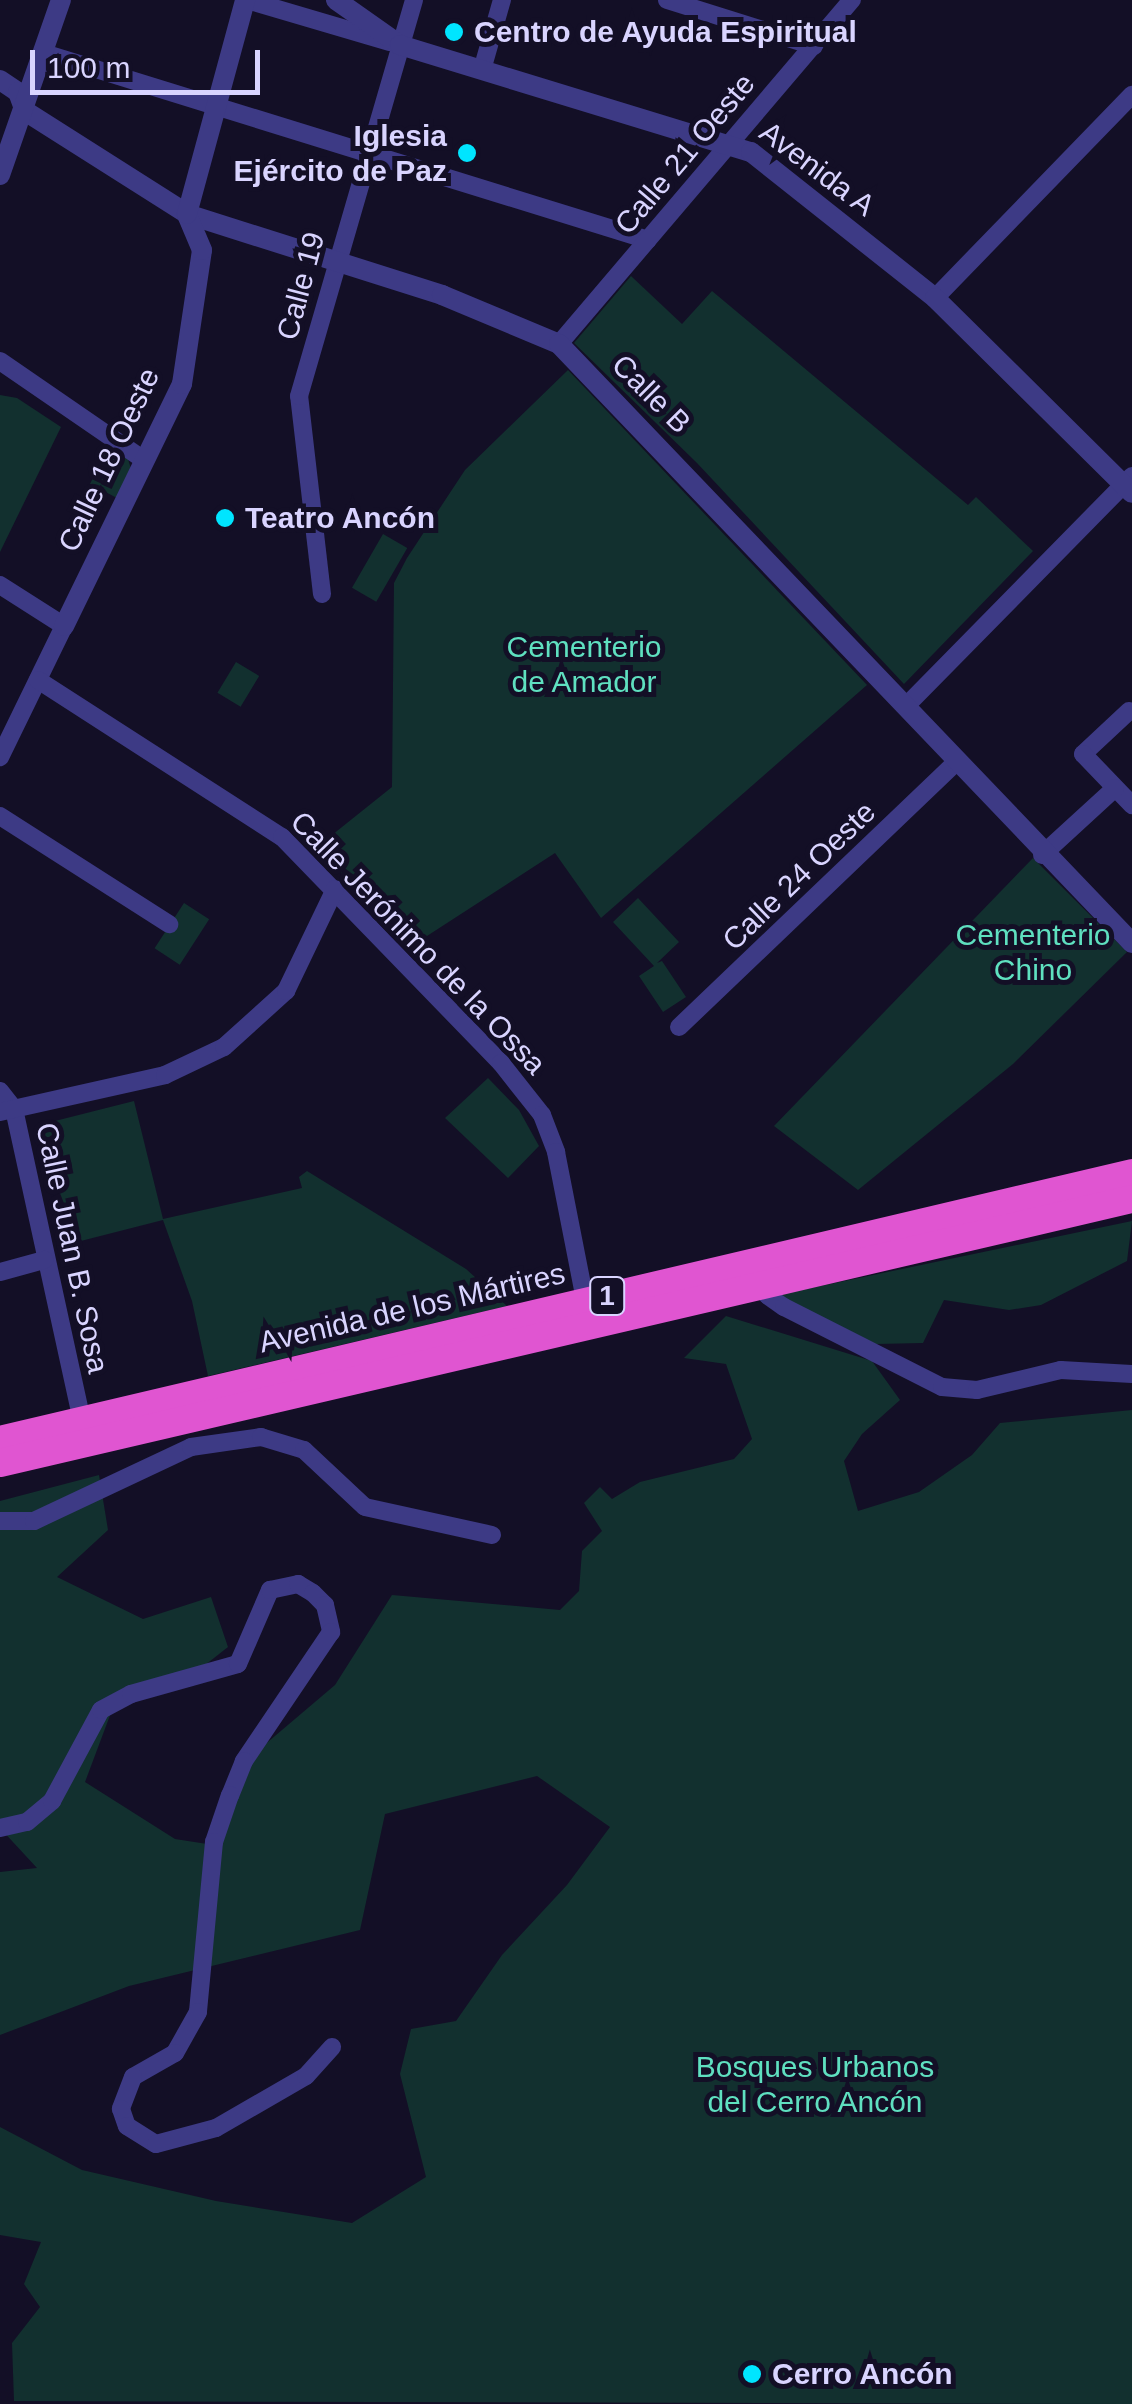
<!DOCTYPE html>
<html>
<head>
<meta charset="utf-8">
<style>
	body { margin:0 }
	#map { position:relative; width:1132px; height:2404px; overflow:hidden; background:#130f26; font-family:Arial,sans-serif }
	div>[style] { position:absolute }
	.green>* { inset:0; background:#12302f; transform-origin:0 0 }
	.minor>* { height:18px; margin:-9px; padding:0 9px; transform-origin:9px; border-radius:9px; background:#3d3a85 }
	.tertiary>* { height:20px; margin:-10px; padding:0 10px; transform-origin:10px; border-radius:10px; background:#3d3a85 }
	.trunk>* { height:28px; margin:-14px; padding:0 14px; transform-origin:14px; border-radius:14px; background:#e055d1 }
	.dots>* { width:28px; height:28px; translate:-50% -50%; box-sizing:border-box; border:5px solid #130f26; border-radius:50% }
	span { translate:-50% -50%; white-space:nowrap; text-align:center; line-height:1.15; -webkit-text-stroke:10px #130f26; paint-order:stroke }
	.shield-label span { padding:2px 8px; background:#130f26; border:2px solid; border-radius:8px; -webkit-text-stroke-width:0 }
	.shield-label { font-size:28px; color:#d9d4ff; font-weight:700 }
	.poi-label { font-size:30px; color:#d9d4ff; font-weight:700 }
	.left { translate:0 -50%; text-align:left }
	.right { translate:-100% -50%; text-align:right }
	.street-label { font-size:30px; color:#d9d4ff }
	.park-label { font-size:30px; color:#5fe0c0 }
	.scale { position:absolute; left:30px; top:50px; width:230px; height:45px; box-sizing:border-box; border:5px solid #d9d4ff; border-top:0; padding-left:12px; font-size:30px; line-height:35px; white-space:nowrap; color:#d9d4ff; -webkit-text-stroke:8px #130f26; paint-order:stroke }
</style>
</head>
<body>
<div id="map">
	<div class="green">
		<div style="clip-path:polygon(631px 276px,682px 324px,712px 291px,968px 505px,976px 497px,1033px 551px,904px 684px,697px 463px,574px 343px)"></div>
		<div style="clip-path:polygon(568px 370px,867px 685px,601px 918px,555px 853px,410px 947px,317px 847px,392px 787px,394px 583px,407px 558px,465px 470px)"></div>
		<div style="clip-path:polygon(0 395px,17px 398px,61px 427px,0 552px)"></div>
		<div style="clip-path:polygon(107px 449px,128px 459px,131px 469px,117px 498px,90px 484px)"></div>
		<div style="left:383px;top:534px;width:28px;height:62px;rotate:30deg"></div>
		<div style="left:236px;top:662px;width:27px;height:36px;rotate:31deg"></div>
		<div style="clip-path:polygon(1033px 858px,1127px 952px,1013px 1064px,858px 1190px,774px 1126px)"></div>
		<div style="clip-path:polygon(638px 898px,679px 942px,657px 963px,662px 961px,686px 997px,663px 1012px,639px 976px,654px 966px,613px 922px)"></div>
		<div style="left:184px;top:903px;width:30px;height:54px;rotate:33deg"></div>
		<div style="clip-path:polygon(488px 1078px,519px 1110px,539px 1146px,508px 1178px,445px 1118px)"></div>
		<div style="clip-path:polygon(134px 1101px,163px 1219px,302px 1188px,299px 1177px,307px 1171px,466px 1269px,507px 1306px,208px 1376px,192px 1301px,163px 1220px,69px 1244px,39px 1135px,51px 1122px)"></div>
		<div style="clip-path:polygon(1132px 1221px,1127px 1261px,1041px 1305px,1009px 1310px,944px 1300px,923px 1343px,876px 1344px,763px 1298px)"></div>
		<div style="clip-path:polygon(726px 1316px,872px 1361px,900px 1400px,862px 1434px,844px 1461px,858px 1511px,919px 1492px,972px 1455px,1000px 1423px,1132px 1410px,1132px 2404px,14px 2401px,12px 2343px,40px 2307px,24px 2284px,41px 2242px,0 2235px,0 2127px,82px 2170px,216px 2201px,352px 2223px,426px 2177px,400px 2074px,411px 2029px,456px 2021px,502px 1955px,567px 1885px,610px 1827px,537px 1776px,385px 1814px,360px 1930px,129px 1986px,0 2035px,0 1872px,37px 1868px,0 1828px,0 1501px,99px 1475px,108px 1530px,57px 1577px,143px 1619px,211px 1597px,228px 1647px,186px 1680px,115px 1702px,85px 1782px,175px 1839px,220px 1846px,249px 1758px,335px 1685px,392px 1595px,560px 1610px,579px 1591px,582px 1551px,602px 1531px,584px 1503px,600px 1487px,612px 1499px,640px 1482px,734px 1459px,752px 1439px,726px 1364px,684px 1358px)"></div>
	</div>
	<div class="minor">
		<div style="left:247px;top:0;width:149px;rotate:16.4deg"></div>
		<div style="left:667px;top:0;width:154px;rotate:17.4deg"></div>
		<div style="left:44px;top:53px;width:632px;rotate:17.2deg"></div>
		<div style="left:482px;top:70px;width:73px;rotate:-74.1deg"></div>
		<div style="left:935px;top:298px;width:283px;rotate:-45.9deg"></div>
		<div style="left:559px;top:344px;width:452px;rotate:-49.6deg"></div>
		<div style="left:0;top:361px;width:175px;rotate:34.5deg"></div>
		<div style="left:0;top:585px;width:76px;rotate:32.6deg"></div>
		<div style="left:64px;top:626px;width:146px;rotate:116deg"></div>
		<div style="left:322px;top:594px;width:199px;rotate:-96.6deg"></div>
		<div style="left:299px;top:396px;width:412px;rotate:-73.8deg"></div>
		<div style="left:38px;top:680px;width:290px;rotate:32.8deg"></div>
		<div style="left:282px;top:837px;width:315px;rotate:45.9deg"></div>
		<div style="left:501px;top:1063px;width:66px;rotate:51.7deg"></div>
		<div style="left:542px;top:1115px;width:40px;rotate:69deg"></div>
		<div style="left:556px;top:1152px;width:151px;rotate:78.9deg"></div>
		<div style="left:907px;top:705px;width:321px;rotate:-45.5deg"></div>
		<div style="left:1129px;top:711px;width:63px;rotate:136.9deg"></div>
		<div style="left:1083px;top:754px;width:71px;rotate:46.1deg"></div>
		<div style="left:0;top:816px;width:201px;rotate:32.6deg"></div>
		<div style="left:1042px;top:855px;width:99px;rotate:-42.5deg"></div>
		<div style="left:679px;top:1027px;width:382px;rotate:-43.7deg"></div>
		<div style="left:0;top:1091px;width:23px;rotate:52deg"></div>
		<div style="left:14px;top:1109px;width:319px;rotate:77.7deg"></div>
		<div style="left:0;top:1112px;width:169px;rotate:-12.6deg"></div>
		<div style="left:165px;top:1075px;width:65px;rotate:-25.4deg"></div>
		<div style="left:224px;top:1047px;width:84px;rotate:-42.1deg"></div>
		<div style="left:286px;top:991px;width:113px;rotate:-64.3deg"></div>
		<div style="left:0;top:1272px;width:46px;rotate:-15.3deg"></div>
		<div style="left:765px;top:1284px;width:12px;rotate:76deg"></div>
		<div style="left:768px;top:1296px;width:19px;rotate:35deg"></div>
		<div style="left:784px;top:1307px;width:177px;rotate:26.9deg"></div>
		<div style="left:942px;top:1387px;width:35px;rotate:5deg"></div>
		<div style="left:977px;top:1390px;width:86px;rotate:-13.4deg"></div>
		<div style="left:1061px;top:1370px;width:71px;rotate:3.2deg"></div>
		<div style="left:0;top:1521px;width:34px"></div>
		<div style="left:34px;top:1521px;width:174px;rotate:-25.2deg"></div>
		<div style="left:191px;top:1447px;width:71px;rotate:-8.1deg"></div>
		<div style="left:261px;top:1437px;width:45px;rotate:16.8deg"></div>
		<div style="left:304px;top:1450px;width:83px;rotate:43.1deg"></div>
		<div style="left:365px;top:1507px;width:130px;rotate:12.4deg"></div>
		<div style="left:0;top:1828px;width:28px;rotate:-13deg"></div>
		<div style="left:27px;top:1822px;width:33px;rotate:-40deg"></div>
		<div style="left:52px;top:1801px;width:103px;rotate:-61.7deg"></div>
		<div style="left:101px;top:1710px;width:34px;rotate:-28deg"></div>
		<div style="left:131px;top:1694px;width:111px;rotate:-15.7deg"></div>
		<div style="left:238px;top:1664px;width:81px;rotate:-66.6deg"></div>
		<div style="left:270px;top:1590px;width:29px;rotate:-12deg"></div>
		<div style="left:298px;top:1584px;width:17px;rotate:31deg"></div>
		<div style="left:313px;top:1593px;width:17px;rotate:45deg"></div>
		<div style="left:325px;top:1605px;width:28px;rotate:77deg"></div>
		<div style="left:331px;top:1632px;width:156px;rotate:124deg"></div>
		<div style="left:244px;top:1761px;width:37px;rotate:112deg"></div>
		<div style="left:230px;top:1795px;width:50px;rotate:108.8deg"></div>
		<div style="left:214px;top:1842px;width:171px;rotate:95.4deg"></div>
		<div style="left:198px;top:2012px;width:47px;rotate:119.3deg"></div>
		<div style="left:175px;top:2053px;width:48px;rotate:150.3deg"></div>
		<div style="left:133px;top:2077px;width:34px;rotate:111deg"></div>
		<div style="left:121px;top:2109px;width:18px;rotate:71deg"></div>
		<div style="left:127px;top:2126px;width:34px;rotate:32deg"></div>
		<div style="left:156px;top:2144px;width:62px;rotate:-14.9deg"></div>
		<div style="left:216px;top:2128px;width:104px;rotate:-30deg"></div>
		<div style="left:306px;top:2076px;width:39px;rotate:-48deg"></div>
	</div>
	<div class="tertiary">
		<div style="left:336px;top:0;width:78px;rotate:35.1deg"></div>
		<div style="left:400px;top:45px;width:367px;rotate:17deg"></div>
		<div style="left:751px;top:152px;width:235px;rotate:38.4deg"></div>
		<div style="left:935px;top:298px;width:277px;rotate:44.7deg"></div>
		<div style="left:0;top:80px;width:22px;rotate:34deg"></div>
		<div style="left:18px;top:92px;width:20px;rotate:70deg"></div>
		<div style="left:25px;top:111px;width:192px;rotate:32.4deg"></div>
		<div style="left:187px;top:214px;width:268px;rotate:17.6deg"></div>
		<div style="left:442px;top:295px;width:127px;rotate:22.7deg"></div>
		<div style="left:559px;top:344px;width:829px;rotate:46.27deg"></div>
		<div style="left:0;top:175px;width:185px;rotate:-70.8deg"></div>
		<div style="left:64px;top:626px;width:269px;rotate:-64deg"></div>
		<div style="left:182px;top:384px;width:135px;rotate:-81.5deg"></div>
		<div style="left:202px;top:250px;width:39px;rotate:-113deg"></div>
		<div style="left:187px;top:214px;width:222px;rotate:-74.8deg"></div>
	</div>
	<div class="trunk">
		<div style="left:0;top:1440px;width:1163px;rotate:-13.27deg"></div>
		<div style="left:0;top:1463px;width:1162px;rotate:-13.13deg"></div>
	</div>
	<div class="dots">
		<div style="left:454px;top:32px;background:#00e5ff"></div>
		<div style="left:467px;top:153px;background:#00e5ff"></div>
		<div style="left:225px;top:518px;background:#00e5ff"></div>
		<div style="left:752px;top:2374px;background:#00e5ff"></div>
	</div>
	<div class="shield-label">
		<span style="left:607px;top:1296px">1</span>
	</div>
	<div class="poi-label">
		<span class="left" style="left:474px;top:32px">Centro de Ayuda Espiritual</span>
		<span class="right" style="left:447px;top:153px">Iglesia<br>Ejército de Paz</span>
		<span class="left" style="left:245px;top:518px">Teatro Ancón</span>
		<span class="left" style="left:772px;top:2374px">Cerro Ancón</span>
	</div>
	<div class="street-label">
		<span style="left:685px;top:154px;rotate:-50deg">Calle 21 Oeste</span>
		<span style="left:817px;top:169px;rotate:37deg">Avenida A</span>
		<span style="left:301px;top:286px;rotate:-75deg">Calle 19</span>
		<span style="left:651px;top:394px;rotate:45deg">Calle B</span>
		<span style="left:109px;top:460px;rotate:-65deg">Calle 18 Oeste</span>
		<span style="left:799px;top:876px;rotate:-44deg">Calle 24 Oeste</span>
		<span style="left:418px;top:943px;rotate:46deg">Calle Jerónimo de la Ossa</span>
		<span style="left:72px;top:1248px;rotate:78deg">Calle Juan B. Sosa</span>
		<span style="left:412px;top:1308px;rotate:-13deg">Avenida de los Mártires</span>
	</div>
	<div class="park-label">
		<span style="left:584px;top:664px">Cementerio<br>de Amador</span>
		<span style="left:1033px;top:952px">Cementerio<br>Chino</span>
		<span style="left:815px;top:2084px">Bosques Urbanos<br>del Cerro Ancón</span>
	</div>
	<div class="scale">100 m</div>
</div>
</body>
</html>
